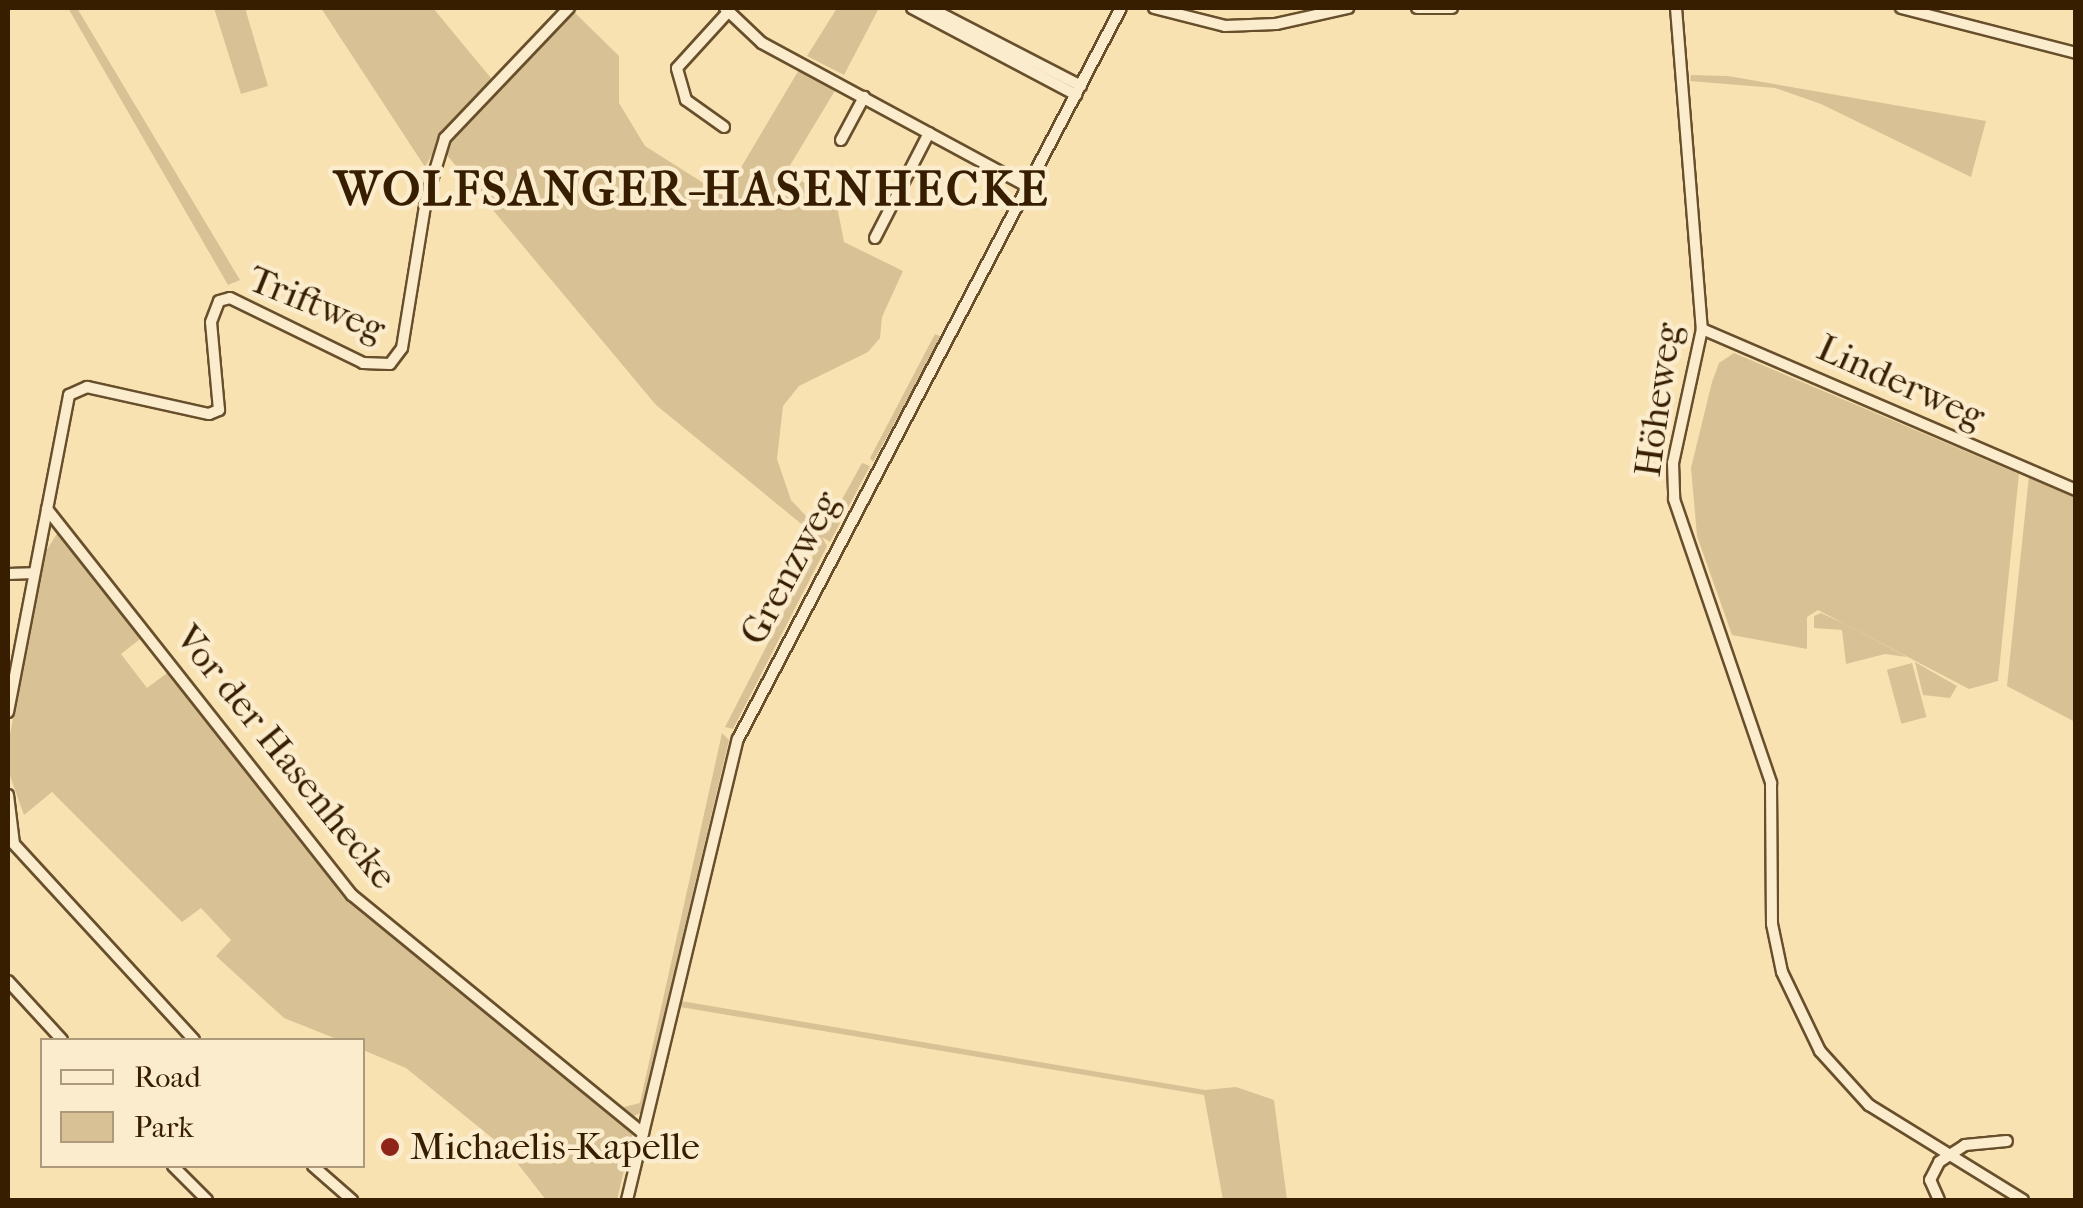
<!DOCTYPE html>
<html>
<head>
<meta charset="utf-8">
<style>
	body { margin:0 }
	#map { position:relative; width:2083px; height:1208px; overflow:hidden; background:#f9e2b2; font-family:"IM FELL French Canon",serif }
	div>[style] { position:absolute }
	.green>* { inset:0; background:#d8c194; transform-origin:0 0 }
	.roads { filter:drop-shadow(2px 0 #684f2c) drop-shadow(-2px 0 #684f2c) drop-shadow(0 2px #684f2c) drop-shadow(0 -2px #684f2c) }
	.minor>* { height:10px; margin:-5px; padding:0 5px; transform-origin:5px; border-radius:5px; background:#fbeccd }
	.dots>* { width:28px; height:28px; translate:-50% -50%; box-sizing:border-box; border:5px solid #fbeccd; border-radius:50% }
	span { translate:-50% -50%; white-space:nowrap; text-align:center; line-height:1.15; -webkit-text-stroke:9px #fbeccd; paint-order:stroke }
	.street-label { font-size:38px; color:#371e00 }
	.poi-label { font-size:38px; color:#371e00 }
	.left { translate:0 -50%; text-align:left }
	.district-label { font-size:48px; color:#371e00; font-weight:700; letter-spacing:2.5px }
	.frame { position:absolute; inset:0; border:10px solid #371e00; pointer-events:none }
	.legend { position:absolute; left:40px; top:1038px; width:325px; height:130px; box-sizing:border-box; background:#fbeccd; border:2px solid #ad9a7b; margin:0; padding:12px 18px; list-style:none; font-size:30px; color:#371e00 }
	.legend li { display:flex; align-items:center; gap:20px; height:50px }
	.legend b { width:50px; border:2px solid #ad9a7b }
</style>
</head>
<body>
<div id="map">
	<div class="green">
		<div style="clip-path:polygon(68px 8px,77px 8px,240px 280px,228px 285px)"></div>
		<div style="clip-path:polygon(214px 8px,245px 8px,268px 86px,241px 94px)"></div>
		<div style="clip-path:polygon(321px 8px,433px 8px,500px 89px,572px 10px,619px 56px,619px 103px,645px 146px,724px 196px,800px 68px,836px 89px,786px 172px,836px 201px,844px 242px,903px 271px,882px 317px,880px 338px,868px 352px,799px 386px,783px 406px,777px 459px,791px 500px,823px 534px,862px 463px,870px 466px,830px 542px,822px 537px,827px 546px,733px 729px,725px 727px,821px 540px,656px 405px,446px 154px,434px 151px,425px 167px)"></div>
		<div style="clip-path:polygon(837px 8px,879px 8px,844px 75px,807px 56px)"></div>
		<div style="clip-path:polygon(1691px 75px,1728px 76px,1986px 121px,1971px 177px,1821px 104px,1775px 88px,1690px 81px)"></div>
		<div style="clip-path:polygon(935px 334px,942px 337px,873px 462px,870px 458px)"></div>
		<div style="clip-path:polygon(1734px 353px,2019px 474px,1998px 681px,1969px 689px,1818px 610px,1807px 617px,1807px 649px,1732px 635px,1697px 536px,1691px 468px,1712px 382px,1719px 363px)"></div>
		<div style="clip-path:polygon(2029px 476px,2075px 496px,2075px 722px,2007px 686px)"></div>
		<div style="clip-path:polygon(60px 529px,144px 636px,121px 654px,147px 688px,171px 670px,352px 902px,633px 1133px,617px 1200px,546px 1200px,507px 1150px,406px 1068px,363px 1050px,362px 1040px,339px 1040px,284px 1018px,216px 956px,231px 940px,201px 908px,182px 922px,52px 792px,24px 815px,8px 770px,8px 745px,44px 554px)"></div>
		<div style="clip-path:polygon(1821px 613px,1845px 624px,1907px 657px,1885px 654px,1846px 664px,1842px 630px,1814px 628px,1814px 616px)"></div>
		<div style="clip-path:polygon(1915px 662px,1957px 686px,1950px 698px,1923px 695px)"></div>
		<div style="left:1912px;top:663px;width:56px;height:26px;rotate:75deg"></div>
		<div style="clip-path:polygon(722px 733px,729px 740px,641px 1113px,631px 1117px,620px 1108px,640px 1103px)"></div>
		<div style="clip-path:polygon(681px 1001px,1205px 1090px,1236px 1087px,1274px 1100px,1287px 1200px,1223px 1200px,1204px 1095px,680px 1007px)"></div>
	</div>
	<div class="roads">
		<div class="minor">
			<div style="left:725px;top:8px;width:51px;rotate:43.4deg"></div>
			<div style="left:762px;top:43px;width:301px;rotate:28.4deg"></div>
			<div style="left:912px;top:8px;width:186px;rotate:27.9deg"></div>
			<div style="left:930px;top:8px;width:170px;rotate:27.3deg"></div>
			<div style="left:1154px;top:8px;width:73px;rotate:14.2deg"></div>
			<div style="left:1225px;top:26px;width:51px;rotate:-2.2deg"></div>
			<div style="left:1276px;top:24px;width:74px;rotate:-12.5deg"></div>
			<div style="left:1417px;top:8px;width:35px"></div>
			<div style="left:1676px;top:8px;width:322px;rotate:85.4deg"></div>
			<div style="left:1702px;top:329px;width:137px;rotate:102.2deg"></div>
			<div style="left:1673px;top:463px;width:36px;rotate:88deg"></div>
			<div style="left:1674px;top:499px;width:300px;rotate:71.1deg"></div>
			<div style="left:1771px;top:783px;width:141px;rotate:89.6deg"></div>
			<div style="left:1772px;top:924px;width:49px;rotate:78.2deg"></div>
			<div style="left:1782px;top:972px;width:88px;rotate:64.3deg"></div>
			<div style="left:1820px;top:1051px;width:73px;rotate:47.8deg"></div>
			<div style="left:1869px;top:1105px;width:181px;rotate:31.7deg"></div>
			<div style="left:1901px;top:8px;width:181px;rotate:14.4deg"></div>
			<div style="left:724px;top:127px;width:47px;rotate:-144.6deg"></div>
			<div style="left:686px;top:100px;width:33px;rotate:-106deg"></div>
			<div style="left:677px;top:68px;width:76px;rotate:-47.7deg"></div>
			<div style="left:841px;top:140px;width:49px;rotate:-61.9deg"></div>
			<div style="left:875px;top:238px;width:118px;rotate:-62.8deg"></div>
			<div style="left:1702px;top:329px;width:407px;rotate:23.3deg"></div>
			<div style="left:47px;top:509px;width:492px;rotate:51.7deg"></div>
			<div style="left:352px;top:895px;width:376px;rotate:39.3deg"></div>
			<div style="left:8px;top:574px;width:25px;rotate:-2deg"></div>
			<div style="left:8px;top:712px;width:323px;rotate:-79.1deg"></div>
			<div style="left:69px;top:395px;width:20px;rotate:-24deg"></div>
			<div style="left:87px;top:387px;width:125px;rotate:12.5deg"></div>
			<div style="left:209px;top:414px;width:11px;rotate:-22deg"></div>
			<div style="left:219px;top:410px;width:88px;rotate:-95.2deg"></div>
			<div style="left:211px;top:322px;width:22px;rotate:-69deg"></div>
			<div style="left:219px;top:301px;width:11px;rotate:-15deg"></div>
			<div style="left:230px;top:298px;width:148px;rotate:26deg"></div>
			<div style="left:363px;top:363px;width:27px;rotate:2deg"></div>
			<div style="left:390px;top:364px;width:20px;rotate:-53deg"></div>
			<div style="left:402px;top:348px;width:150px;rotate:-80.8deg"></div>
			<div style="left:426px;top:200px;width:65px;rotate:-73deg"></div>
			<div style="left:445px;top:138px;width:180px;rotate:-46.4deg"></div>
			<div style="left:8px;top:795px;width:49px;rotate:83deg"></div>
			<div style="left:14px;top:844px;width:266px;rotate:47.4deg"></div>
			<div style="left:8px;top:981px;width:80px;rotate:47.5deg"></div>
			<div style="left:173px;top:1166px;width:48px;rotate:45deg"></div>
			<div style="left:313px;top:1166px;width:52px;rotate:41.1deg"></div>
			<div style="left:627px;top:1200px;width:474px;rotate:-76.5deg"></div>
			<div style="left:738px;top:739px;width:825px;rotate:-62.35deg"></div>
			<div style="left:1939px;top:1200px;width:22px;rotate:-114deg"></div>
			<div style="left:1930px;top:1180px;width:20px;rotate:-63deg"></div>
			<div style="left:1939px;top:1162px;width:31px;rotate:-33deg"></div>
			<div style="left:1965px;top:1145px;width:42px;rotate:-5.4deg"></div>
		</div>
	</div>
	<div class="dots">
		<div style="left:390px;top:1147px;background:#8f2418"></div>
	</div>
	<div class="street-label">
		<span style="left:317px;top:304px;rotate:22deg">Triftweg</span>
		<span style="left:1901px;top:382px;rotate:24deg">Linderweg</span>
		<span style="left:1658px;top:400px;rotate:-82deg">Höheweg</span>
		<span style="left:790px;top:568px;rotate:-62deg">Grenzweg</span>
		<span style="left:286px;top:757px;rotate:51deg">Vor der Hasenhecke</span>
	</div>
	<div class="poi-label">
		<span class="left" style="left:410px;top:1147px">Michaelis-Kapelle</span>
	</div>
	<div class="district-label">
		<span style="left:692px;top:190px">WOLFSANGER-HASENHECKE</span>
	</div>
	<div class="frame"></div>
	<ul class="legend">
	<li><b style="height:12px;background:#fbeccd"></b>Road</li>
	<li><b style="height:28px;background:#d8c194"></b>Park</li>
	</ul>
</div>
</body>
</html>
